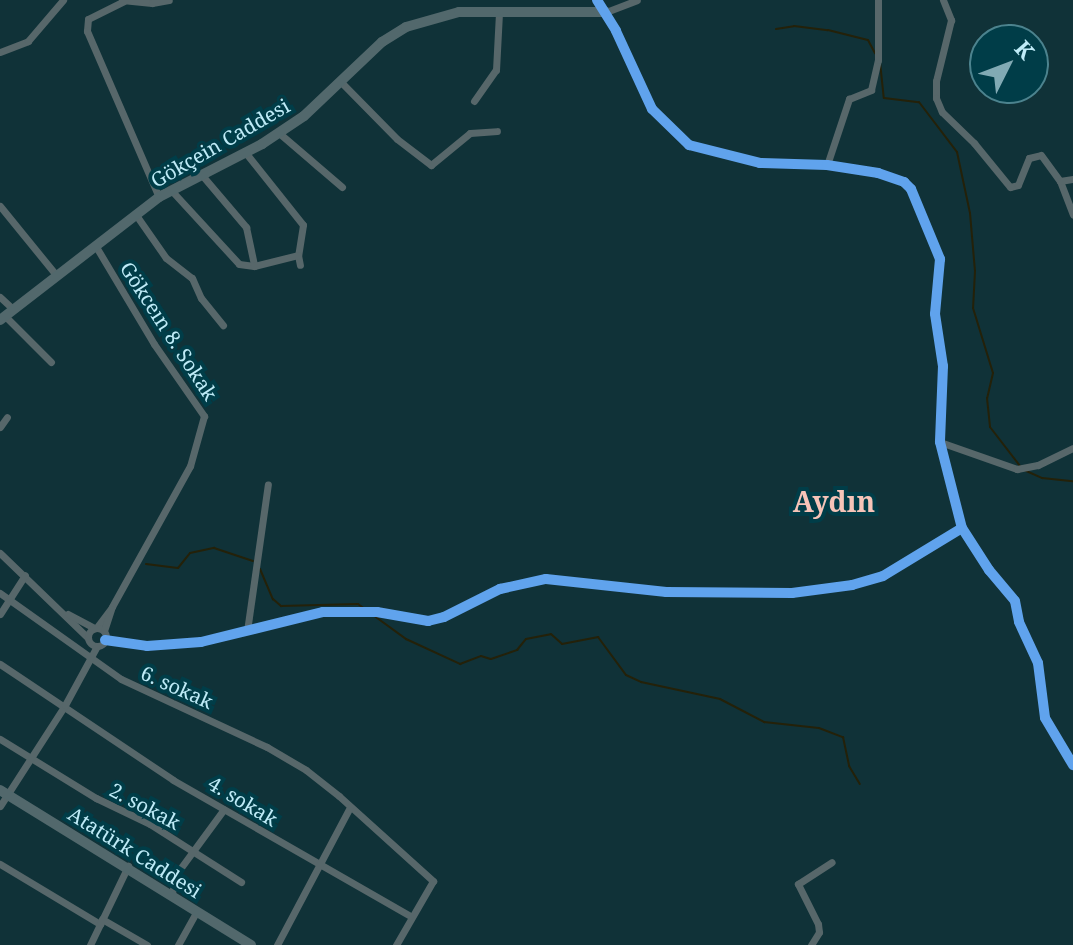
<!DOCTYPE html>
<html>
<head>
<meta charset="utf-8">
<style>
	body { margin:0 }
	#map { position:relative; width:1073px; height:945px; overflow:hidden; background:#103238; font-family:"Noto Serif",serif }
	div>[style] { position:absolute }
	.stream>* { height:2px; margin:-1px; padding:0 1px; transform-origin:1px; border-radius:1px; background:#242109 }
	.street>* { height:7px; margin:-3.5px; padding:0 3.5px; transform-origin:3.5px; border-radius:3.5px; background:#57676a }
	.street>.ring { margin:-3.5px; padding:0; box-sizing:content-box; background:none; border:7px solid #57676a; border-radius:50% }
	.secondary>* { height:10px; margin:-5px; padding:0 5px; transform-origin:5px; border-radius:5px; background:#52686c }
	.cycleway>* { height:10px; margin:-5px; padding:0 5px; transform-origin:5px; border-radius:5px; background:#60a3ed }
	span { translate:-50% -50%; white-space:nowrap; text-align:center; line-height:1.15; -webkit-text-stroke:8px #003d48; paint-order:stroke }
	.street-label { font-size:20px; color:#beebf7 }
	.district-label { font-size:28px; color:#f6c4b8; font-weight:700 }
	.north { position:absolute; left:969px; top:24px; width:80px; height:80px; box-sizing:border-box; background:#003d48; border:2px solid #4c838e; border-radius:50%; rotate:48deg; font-size:22px; font-weight:700; line-height:32px; text-align:center; color:#beebf7 }
	.north::after { content:''; display:block; margin:auto; width:28px; height:36px; background:#81aab4; clip-path:polygon(50% 0,100% 100%,50% 72%,0 100%) }
</style>
</head>
<body>
<div id="map">
	<div class="stream">
		<div style="left:776px;top:29px;width:18px;rotate:-9deg"></div>
		<div style="left:794px;top:26px;width:34px;rotate:7deg"></div>
		<div style="left:828px;top:30px;width:41px;rotate:14deg"></div>
		<div style="left:868px;top:40px;width:15px;rotate:62deg"></div>
		<div style="left:880px;top:62px;width:36px;rotate:84deg"></div>
		<div style="left:884px;top:98px;width:35px;rotate:7deg"></div>
		<div style="left:919px;top:102px;width:63px;rotate:52.8deg"></div>
		<div style="left:957px;top:152px;width:62px;rotate:78deg"></div>
		<div style="left:970px;top:213px;width:58px;rotate:85.1deg"></div>
		<div style="left:975px;top:271px;width:37px;rotate:93deg"></div>
		<div style="left:973px;top:308px;width:68px;rotate:72.9deg"></div>
		<div style="left:993px;top:373px;width:26px;rotate:103deg"></div>
		<div style="left:987px;top:398px;width:29px;rotate:84deg"></div>
		<div style="left:990px;top:427px;width:49px;rotate:52.4deg"></div>
		<div style="left:1024px;top:470px;width:20px;rotate:24deg"></div>
		<div style="left:1042px;top:478px;width:31px;rotate:6deg"></div>
		<div style="left:146px;top:564px;width:32px;rotate:7deg"></div>
		<div style="left:178px;top:568px;width:19px;rotate:-51deg"></div>
		<div style="left:190px;top:553px;width:25px;rotate:-12deg"></div>
		<div style="left:214px;top:548px;width:41px;rotate:18.4deg"></div>
		<div style="left:260px;top:569px;width:33px;rotate:67deg"></div>
		<div style="left:273px;top:599px;width:11px;rotate:41deg"></div>
		<div style="left:281px;top:606px;width:77px;rotate:-1.5deg"></div>
		<div style="left:358px;top:604px;width:9px;rotate:36deg"></div>
		<div style="left:373px;top:615px;width:41px;rotate:36deg"></div>
		<div style="left:406px;top:639px;width:60px;rotate:24.8deg"></div>
		<div style="left:460px;top:664px;width:22px;rotate:-21deg"></div>
		<div style="left:481px;top:656px;width:10px;rotate:17deg"></div>
		<div style="left:491px;top:659px;width:28px;rotate:-19deg"></div>
		<div style="left:517px;top:650px;width:14px;rotate:-51deg"></div>
		<div style="left:526px;top:639px;width:25px;rotate:-11deg"></div>
		<div style="left:551px;top:634px;width:15px;rotate:42deg"></div>
		<div style="left:562px;top:644px;width:37px;rotate:-11deg"></div>
		<div style="left:598px;top:637px;width:47px;rotate:53.6deg"></div>
		<div style="left:626px;top:675px;width:17px;rotate:25deg"></div>
		<div style="left:641px;top:682px;width:81px;rotate:12.1deg"></div>
		<div style="left:720px;top:699px;width:50px;rotate:27.6deg"></div>
		<div style="left:764px;top:722px;width:55px;rotate:6.2deg"></div>
		<div style="left:819px;top:728px;width:26px;rotate:21deg"></div>
		<div style="left:843px;top:737px;width:30px;rotate:78deg"></div>
		<div style="left:849px;top:766px;width:21px;rotate:59deg"></div>
	</div>
	<div class="street">
		<div style="left:122px;top:0;width:30px;rotate:6deg"></div>
		<div style="left:152px;top:3px;width:17px;rotate:-10deg"></div>
		<div style="left:597px;top:0;width:36px;rotate:58deg"></div>
		<div style="left:616px;top:31px;width:86px;rotate:65.2deg"></div>
		<div style="left:652px;top:109px;width:52px;rotate:44.2deg"></div>
		<div style="left:689px;top:145px;width:73px;rotate:14.2deg"></div>
		<div style="left:760px;top:163px;width:67px;rotate:1.7deg"></div>
		<div style="left:827px;top:165px;width:52px;rotate:8.9deg"></div>
		<div style="left:878px;top:173px;width:28px;rotate:19deg"></div>
		<div style="left:904px;top:182px;width:10px;rotate:45deg"></div>
		<div style="left:911px;top:189px;width:76px;rotate:67.5deg"></div>
		<div style="left:940px;top:259px;width:55px;rotate:95.2deg"></div>
		<div style="left:935px;top:314px;width:53px;rotate:81.3deg"></div>
		<div style="left:943px;top:366px;width:76px;rotate:92.3deg"></div>
		<div style="left:940px;top:442px;width:89px;rotate:75.7deg"></div>
		<div style="left:962px;top:528px;width:50px;rotate:57.3deg"></div>
		<div style="left:989px;top:570px;width:40px;rotate:50deg"></div>
		<div style="left:1015px;top:601px;width:21px;rotate:79deg"></div>
		<div style="left:1019px;top:622px;width:45px;rotate:65.1deg"></div>
		<div style="left:1038px;top:663px;width:55px;rotate:82.7deg"></div>
		<div style="left:1045px;top:718px;width:55px;rotate:59.2deg"></div>
		<div style="left:943px;top:0;width:22px;rotate:68deg"></div>
		<div style="left:951px;top:20px;width:63px;rotate:103.8deg"></div>
		<div style="left:936px;top:81px;width:17px;rotate:90deg"></div>
		<div style="left:936px;top:98px;width:15px;rotate:67deg"></div>
		<div style="left:942px;top:112px;width:45px;rotate:44.1deg"></div>
		<div style="left:974px;top:143px;width:57px;rotate:50.7deg"></div>
		<div style="left:1010px;top:187px;width:8px;rotate:-14deg"></div>
		<div style="left:1018px;top:185px;width:29px;rotate:-68deg"></div>
		<div style="left:1029px;top:158px;width:12px;rotate:-14deg"></div>
		<div style="left:1041px;top:155px;width:32px;rotate:54deg"></div>
		<div style="left:1060px;top:181px;width:36px;rotate:69deg"></div>
		<div style="left:124px;top:1px;width:40px;rotate:153.4deg"></div>
		<div style="left:88px;top:19px;width:12px;rotate:95deg"></div>
		<div style="left:87px;top:31px;width:181px;rotate:66.6deg"></div>
		<div style="left:606px;top:12px;width:33px;rotate:-21deg"></div>
		<div style="left:0;top:52px;width:30px;rotate:-21deg"></div>
		<div style="left:28px;top:41px;width:54px;rotate:-49.5deg"></div>
		<div style="left:340px;top:81px;width:81px;rotate:45.5deg"></div>
		<div style="left:397px;top:139px;width:43px;rotate:37.4deg"></div>
		<div style="left:431px;top:165px;width:50px;rotate:-39.4deg"></div>
		<div style="left:470px;top:133px;width:27px;rotate:-4deg"></div>
		<div style="left:474px;top:101px;width:38px;rotate:-55deg"></div>
		<div style="left:496px;top:70px;width:57px;rotate:-87deg"></div>
		<div style="left:279px;top:133px;width:83px;rotate:40.6deg"></div>
		<div style="left:245px;top:152px;width:93px;rotate:51.5deg"></div>
		<div style="left:303px;top:225px;width:30px;rotate:99deg"></div>
		<div style="left:298px;top:255px;width:10px;rotate:79deg"></div>
		<div style="left:827px;top:165px;width:70px;rotate:-71.6deg"></div>
		<div style="left:849px;top:99px;width:24px;rotate:-22deg"></div>
		<div style="left:871px;top:90px;width:31px;rotate:-77deg"></div>
		<div style="left:878px;top:60px;width:60px;rotate:-90deg"></div>
		<div style="left:201px;top:174px;width:70px;rotate:49.7deg"></div>
		<div style="left:246px;top:227px;width:40px;rotate:78deg"></div>
		<div style="left:1060px;top:181px;width:13px;rotate:-9deg"></div>
		<div style="left:171px;top:190px;width:100px;rotate:47.4deg"></div>
		<div style="left:239px;top:264px;width:15px;rotate:8deg"></div>
		<div style="left:254px;top:266px;width:45px;rotate:-14deg"></div>
		<div style="left:0;top:206px;width:89px;rotate:50.9deg"></div>
		<div style="left:136px;top:215px;width:52px;rotate:55.1deg"></div>
		<div style="left:166px;top:258px;width:33px;rotate:38deg"></div>
		<div style="left:192px;top:278px;width:22px;rotate:66deg"></div>
		<div style="left:201px;top:298px;width:35px;rotate:51deg"></div>
		<div style="left:95px;top:245px;width:115px;rotate:59.2deg"></div>
		<div style="left:154px;top:344px;width:88px;rotate:55.2deg"></div>
		<div style="left:204px;top:416px;width:52px;rotate:105.6deg"></div>
		<div style="left:190px;top:466px;width:161px;rotate:119deg"></div>
		<div style="left:112px;top:607px;width:26px;rotate:127deg"></div>
		<div style="left:0;top:297px;width:18px;rotate:43deg"></div>
		<div style="left:5px;top:316px;width:65px;rotate:45deg"></div>
		<div style="left:0;top:427px;width:12px;rotate:-55deg"></div>
		<div style="left:940px;top:442px;width:82px;rotate:19.3deg"></div>
		<div style="left:1017px;top:469px;width:21px;rotate:-11deg"></div>
		<div style="left:1038px;top:465px;width:39px;rotate:-26deg"></div>
		<div style="left:0;top:553px;width:121px;rotate:44deg"></div>
		<div style="left:0;top:593px;width:148px;rotate:35.4deg"></div>
		<div style="left:121px;top:679px;width:161px;rotate:25deg"></div>
		<div style="left:267px;top:747px;width:45px;rotate:30.5deg"></div>
		<div style="left:306px;top:770px;width:42px;rotate:38.2deg"></div>
		<div style="left:339px;top:796px;width:127px;rotate:42.1deg"></div>
		<div style="left:433px;top:881px;width:74px;rotate:120deg"></div>
		<div style="left:0;top:614px;width:46px;rotate:-57.3deg"></div>
		<div style="left:68px;top:614px;width:30px;rotate:28deg"></div>
		<div class="ring" style="left:88px;top:628px;width:11px;height:11px"></div>
		<div style="left:104px;top:631px;width:23px;rotate:-72deg"></div>
		<div style="left:247px;top:631px;width:148px;rotate:-81.9deg"></div>
		<div style="left:105px;top:640px;width:42px;rotate:8.1deg"></div>
		<div style="left:147px;top:646px;width:54px;rotate:-4.2deg"></div>
		<div style="left:201px;top:642px;width:126px;rotate:-13.8deg"></div>
		<div style="left:323px;top:612px;width:54px"></div>
		<div style="left:377px;top:612px;width:52px;rotate:10deg"></div>
		<div style="left:428px;top:621px;width:16px;rotate:-14deg"></div>
		<div style="left:444px;top:617px;width:63px;rotate:-26.6deg"></div>
		<div style="left:500px;top:589px;width:47px;rotate:-12.3deg"></div>
		<div style="left:546px;top:579px;width:121px;rotate:6.2deg"></div>
		<div style="left:666px;top:592px;width:126px;rotate:0.5deg"></div>
		<div style="left:792px;top:593px;width:61px;rotate:-7.6deg"></div>
		<div style="left:852px;top:585px;width:32px;rotate:-16deg"></div>
		<div style="left:883px;top:576px;width:92px;rotate:-31.3deg"></div>
		<div style="left:0;top:664px;width:208px;rotate:33.8deg"></div>
		<div style="left:173px;top:780px;width:273px;rotate:29.8deg"></div>
		<div style="left:0;top:739px;width:113px;rotate:31.6deg"></div>
		<div style="left:96px;top:798px;width:60px;rotate:25.7deg"></div>
		<div style="left:150px;top:824px;width:108px;rotate:32.5deg"></div>
		<div style="left:0;top:806px;width:120px;rotate:-57.2deg"></div>
		<div style="left:65px;top:705px;width:67px;rotate:-61.5deg"></div>
		<div style="left:0;top:864px;width:117px;rotate:31deg"></div>
		<div style="left:172px;top:893px;width:21px;rotate:-76deg"></div>
		<div style="left:177px;top:873px;width:79px;rotate:-53.7deg"></div>
		<div style="left:102px;top:919px;width:52px;rotate:30deg"></div>
		<div style="left:90px;top:945px;width:88px;rotate:-64.3deg"></div>
		<div style="left:178px;top:945px;width:39px;rotate:-61deg"></div>
		<div style="left:277px;top:945px;width:156px;rotate:-62.1deg"></div>
		<div style="left:811px;top:945px;width:15px;rotate:-58deg"></div>
		<div style="left:819px;top:932px;width:8px;rotate:-97deg"></div>
		<div style="left:818px;top:924px;width:45px;rotate:-116.6deg"></div>
		<div style="left:798px;top:884px;width:40px;rotate:-32.9deg"></div>
	</div>
	<div class="secondary">
		<div style="left:0;top:320px;width:201px;rotate:-37.7deg"></div>
		<div style="left:159px;top:197px;width:116px;rotate:-27.2deg"></div>
		<div style="left:262px;top:144px;width:50px;rotate:-33.7deg"></div>
		<div style="left:304px;top:116px;width:108px;rotate:-43.5deg"></div>
		<div style="left:382px;top:42px;width:28px;rotate:-32deg"></div>
		<div style="left:406px;top:27px;width:55px;rotate:-15.8deg"></div>
		<div style="left:459px;top:12px;width:147px"></div>
		<div style="left:0;top:790px;width:295px;rotate:31.7deg"></div>
	</div>
	<div class="cycleway">
		<div style="left:597px;top:0;width:36px;rotate:58deg"></div>
		<div style="left:616px;top:31px;width:86px;rotate:65.2deg"></div>
		<div style="left:652px;top:109px;width:52px;rotate:44.2deg"></div>
		<div style="left:689px;top:145px;width:73px;rotate:14.2deg"></div>
		<div style="left:760px;top:163px;width:67px;rotate:1.7deg"></div>
		<div style="left:827px;top:165px;width:52px;rotate:8.9deg"></div>
		<div style="left:878px;top:173px;width:28px;rotate:19deg"></div>
		<div style="left:904px;top:182px;width:10px;rotate:45deg"></div>
		<div style="left:911px;top:189px;width:76px;rotate:67.5deg"></div>
		<div style="left:940px;top:259px;width:55px;rotate:95.2deg"></div>
		<div style="left:935px;top:314px;width:53px;rotate:81.3deg"></div>
		<div style="left:943px;top:366px;width:76px;rotate:92.3deg"></div>
		<div style="left:940px;top:442px;width:89px;rotate:75.7deg"></div>
		<div style="left:962px;top:528px;width:50px;rotate:57.3deg"></div>
		<div style="left:989px;top:570px;width:40px;rotate:50deg"></div>
		<div style="left:1015px;top:601px;width:21px;rotate:79deg"></div>
		<div style="left:1019px;top:622px;width:45px;rotate:65.1deg"></div>
		<div style="left:1038px;top:663px;width:55px;rotate:82.7deg"></div>
		<div style="left:1045px;top:718px;width:55px;rotate:59.2deg"></div>
		<div style="left:105px;top:640px;width:42px;rotate:8.1deg"></div>
		<div style="left:147px;top:646px;width:54px;rotate:-4.2deg"></div>
		<div style="left:201px;top:642px;width:126px;rotate:-13.8deg"></div>
		<div style="left:323px;top:612px;width:54px"></div>
		<div style="left:377px;top:612px;width:52px;rotate:10deg"></div>
		<div style="left:428px;top:621px;width:16px;rotate:-14deg"></div>
		<div style="left:444px;top:617px;width:63px;rotate:-26.6deg"></div>
		<div style="left:500px;top:589px;width:47px;rotate:-12.3deg"></div>
		<div style="left:546px;top:579px;width:121px;rotate:6.2deg"></div>
		<div style="left:666px;top:592px;width:126px;rotate:0.5deg"></div>
		<div style="left:792px;top:593px;width:61px;rotate:-7.6deg"></div>
		<div style="left:852px;top:585px;width:32px;rotate:-16deg"></div>
		<div style="left:883px;top:576px;width:92px;rotate:-31.3deg"></div>
	</div>
	<div class="street-label">
		<span style="left:220px;top:143px;rotate:-30deg">Gökçein Caddesi</span>
		<span style="left:169px;top:331px;rotate:57deg">Gökceın 8. Sokak</span>
		<span style="left:177px;top:687px;rotate:24deg">6. sokak</span>
		<span style="left:243px;top:801px;rotate:31deg">4. sokak</span>
		<span style="left:145px;top:806px;rotate:28deg">2. sokak</span>
		<span style="left:135px;top:852px;rotate:32deg">Atatürk Caddesi</span>
	</div>
	<div class="district-label">
		<span style="left:834px;top:501px">Aydın</span>
	</div>
	<div class="north">K</div>
</div>
</body>
</html>
